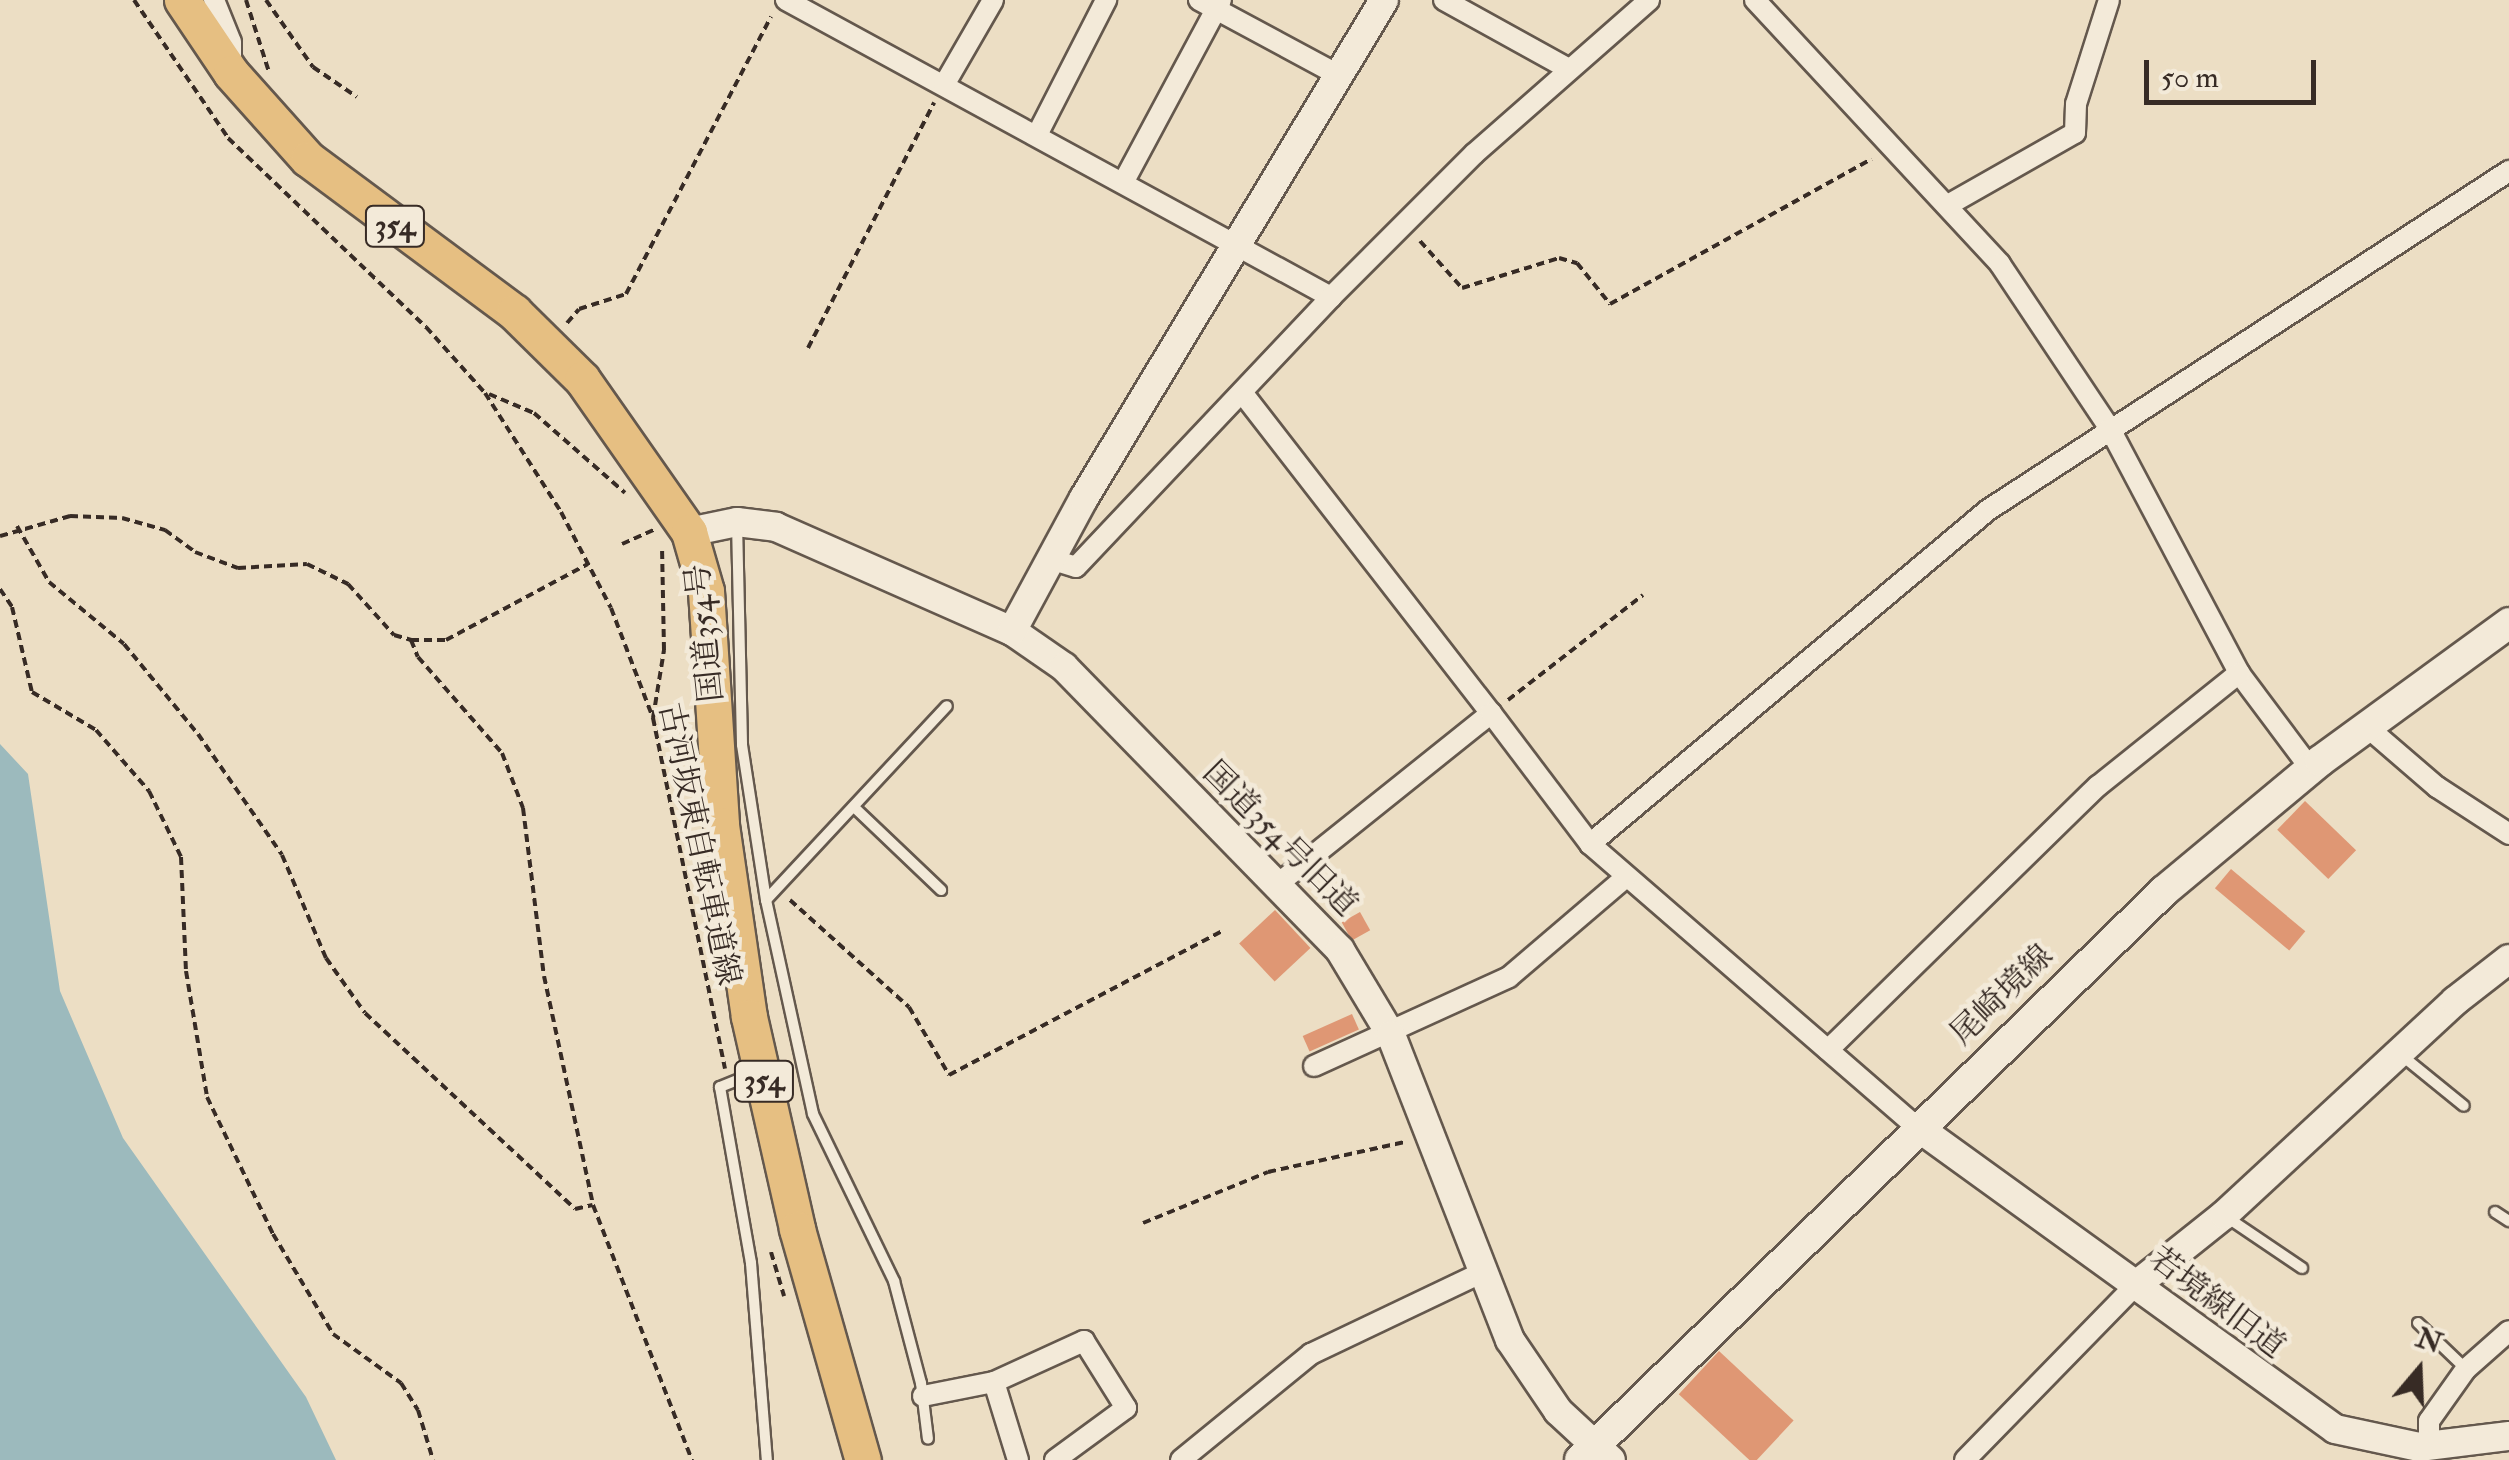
<!DOCTYPE html>
<html>
<head>
<meta charset="utf-8">
<style>
	body { margin:0 }
	#map { position:relative; width:2509px; height:1460px; overflow:hidden; background:#ecdec4; font-family:"IM FELL Double Pica","Noto Serif JP",serif }
	div>[style] { position:absolute }
	.water>* { inset:0; background:#9cbabd }
	.building>* { inset:0; background:#df9774; transform-origin:0 0 }
	.path>* { height:4px; margin-top:-2px; transform-origin:0; background:repeating-linear-gradient(90deg,#372b25 0 8px,transparent 0 13px) }
	.roads { filter:drop-shadow(2px 0 #64584d) drop-shadow(-2px 0 #64584d) drop-shadow(0 2px #64584d) drop-shadow(0 -2px #64584d) }
	.service>* { height:10px; margin:-5px; padding:0 5px; transform-origin:5px; border-radius:5px; background:#f3ead9 }
	.minor>* { height:20px; margin:-10px; padding:0 10px; transform-origin:10px; border-radius:10px; background:#f3ead9 }
	.tertiary>* { height:28px; margin:-14px; padding:0 14px; transform-origin:14px; border-radius:14px; background:#f3ead9 }
	.secondary>* { height:30px; margin:-15px; padding:0 15px; transform-origin:15px; border-radius:15px; background:#f3ead9 }
	.trunk>* { height:35px; margin:-17.5px; padding:0 17.5px; transform-origin:17.5px; border-radius:17.5px; background:#e6bf82 }
	span { translate:-50% -50%; white-space:nowrap; text-align:center; line-height:1.15; -webkit-text-stroke:9px #f3ead9; paint-order:stroke }
	.shield-label span { padding:2px 8px; background:#f3ead9; border:2px solid; border-radius:8px; -webkit-text-stroke-width:0 }
	.shield-label { font-size:30px; color:#372b25; font-weight:700 }
	.street-label { font-size:32px; color:#372b25 }
	.north { position:absolute; left:2369px; top:1320px; width:100px; height:100px; -webkit-text-stroke:8px #f3ead9; paint-order:stroke; rotate:19deg; font-size:28px; font-weight:700; line-height:40px; text-align:center; color:#372b25 }
	.north::after { content:''; display:block; margin:auto; width:35px; height:45px; background:#372b25; clip-path:polygon(50% 0,100% 100%,50% 72%,0 100%) }
	.scale { position:absolute; left:2144px; top:60px; width:172px; height:45px; box-sizing:border-box; border:5px solid #372b25; border-top:0; padding-left:12px; font-size:30px; line-height:35px; white-space:nowrap; color:#372b25; -webkit-text-stroke:8px #f3ead9; paint-order:stroke }
</style>
</head>
<body>
<div id="map">
	<div class="water">
		<div style="clip-path:polygon(0 744px,28px 774px,60px 991px,123px 1138px,306px 1397px,336px 1460px,0 1460px)"></div>
	</div>
	<div class="building">
		<div style="left:2305px;top:801px;width:71px;height:40px;rotate:44deg"></div>
		<div style="left:2231px;top:869px;width:97px;height:25px;rotate:40deg"></div>
		<div style="left:1275px;top:910px;width:52px;height:49px;rotate:47deg"></div>
		<div style="left:1360px;top:912px;width:21px;height:21px;rotate:61deg"></div>
		<div style="left:1352px;top:1014px;width:17px;height:54px;rotate:66deg"></div>
		<div style="left:1719px;top:1351px;width:102px;height:59px;rotate:43deg"></div>
	</div>
	<div class="path">
		<div style="left:134px;top:0;width:167px;rotate:55.7deg"></div>
		<div style="left:228px;top:138px;width:274px;rotate:43.7deg"></div>
		<div style="left:426px;top:327px;width:89px;rotate:48.2deg"></div>
		<div style="left:485px;top:393px;width:141px;rotate:57.4deg"></div>
		<div style="left:561px;top:512px;width:108px;rotate:62.5deg"></div>
		<div style="left:611px;top:608px;width:118px;rotate:69.1deg"></div>
		<div style="left:653px;top:718px;width:358px;rotate:78.4deg"></div>
		<div style="left:246px;top:0;width:76px;rotate:72.3deg"></div>
		<div style="left:266px;top:0;width:82px;rotate:55deg"></div>
		<div style="left:313px;top:67px;width:53px;rotate:34.3deg"></div>
		<div style="left:1420px;top:241px;width:63px;rotate:48.2deg"></div>
		<div style="left:1462px;top:288px;width:102px;rotate:-17.2deg"></div>
		<div style="left:1559px;top:258px;width:19px;rotate:16deg"></div>
		<div style="left:1577px;top:263px;width:53px;rotate:51.2deg"></div>
		<div style="left:1610px;top:304px;width:299px;rotate:-29deg"></div>
		<div style="left:567px;top:323px;width:18px;rotate:-49deg"></div>
		<div style="left:579px;top:309px;width:49px;rotate:-17.7deg"></div>
		<div style="left:626px;top:294px;width:313px;rotate:-62.4deg"></div>
		<div style="left:808px;top:348px;width:276px;rotate:-62.8deg"></div>
		<div style="left:489px;top:394px;width:49px;rotate:22.9deg"></div>
		<div style="left:534px;top:413px;width:121px;rotate:41.3deg"></div>
		<div style="left:17px;top:526px;width:64px;rotate:60.3deg"></div>
		<div style="left:49px;top:582px;width:97px;rotate:39.6deg"></div>
		<div style="left:124px;top:644px;width:117px;rotate:50.6deg"></div>
		<div style="left:198px;top:734px;width:147px;rotate:55.2deg"></div>
		<div style="left:282px;top:855px;width:112px;rotate:66.9deg"></div>
		<div style="left:326px;top:958px;width:67px;rotate:54.7deg"></div>
		<div style="left:365px;top:1013px;width:287px;rotate:43deg"></div>
		<div style="left:575px;top:1209px;width:18px;rotate:-13deg"></div>
		<div style="left:0;top:536px;width:73px;rotate:-15.9deg"></div>
		<div style="left:70px;top:516px;width:52px;rotate:2.2deg"></div>
		<div style="left:122px;top:518px;width:45px;rotate:15.6deg"></div>
		<div style="left:165px;top:530px;width:37px;rotate:36deg"></div>
		<div style="left:195px;top:552px;width:46px;rotate:20.4deg"></div>
		<div style="left:238px;top:568px;width:69px;rotate:-3.3deg"></div>
		<div style="left:307px;top:564px;width:46px;rotate:26deg"></div>
		<div style="left:348px;top:584px;width:69px;rotate:48deg"></div>
		<div style="left:394px;top:635px;width:18px;rotate:16deg"></div>
		<div style="left:411px;top:640px;width:35px"></div>
		<div style="left:446px;top:640px;width:161px;rotate:-28.2deg"></div>
		<div style="left:622px;top:544px;width:35px;rotate:-24deg"></div>
		<div style="left:0;top:589px;width:22px;rotate:56deg"></div>
		<div style="left:12px;top:607px;width:87px;rotate:76.8deg"></div>
		<div style="left:32px;top:692px;width:74px;rotate:30.7deg"></div>
		<div style="left:96px;top:730px;width:81px;rotate:49deg"></div>
		<div style="left:149px;top:791px;width:73px;rotate:64.1deg"></div>
		<div style="left:181px;top:857px;width:114px;rotate:87.5deg"></div>
		<div style="left:186px;top:971px;width:128px;rotate:80.5deg"></div>
		<div style="left:207px;top:1097px;width:152px;rotate:64.3deg"></div>
		<div style="left:273px;top:1234px;width:117px;rotate:59deg"></div>
		<div style="left:333px;top:1334px;width:84px;rotate:35.8deg"></div>
		<div style="left:401px;top:1383px;width:32px;rotate:58deg"></div>
		<div style="left:418px;top:1410px;width:52px;rotate:73.3deg"></div>
		<div style="left:411px;top:640px;width:18px;rotate:68deg"></div>
		<div style="left:418px;top:657px;width:128px;rotate:48.8deg"></div>
		<div style="left:502px;top:753px;width:59px;rotate:69.1deg"></div>
		<div style="left:523px;top:808px;width:169px;rotate:82.9deg"></div>
		<div style="left:544px;top:976px;width:234px;rotate:77.9deg"></div>
		<div style="left:593px;top:1205px;width:274px;rotate:68.8deg"></div>
		<div style="left:1508px;top:700px;width:171px;rotate:-37.9deg"></div>
		<div style="left:653px;top:718px;width:69px;rotate:-80.8deg"></div>
		<div style="left:664px;top:650px;width:100px;rotate:-91.1deg"></div>
		<div style="left:790px;top:900px;width:160px;rotate:42deg"></div>
		<div style="left:909px;top:1007px;width:79px;rotate:59.5deg"></div>
		<div style="left:949px;top:1075px;width:311px;rotate:-27.8deg"></div>
		<div style="left:1143px;top:1223px;width:135px;rotate:-22.2deg"></div>
		<div style="left:1268px;top:1172px;width:140px;rotate:-12.4deg"></div>
		<div style="left:771px;top:1252px;width:46px;rotate:73.5deg"></div>
	</div>
	<div class="roads">
		<div class="service">
			<div style="left:737px;top:523px;width:222px;rotate:88.7deg"></div>
			<div style="left:742px;top:745px;width:157px;rotate:81.2deg"></div>
			<div style="left:766px;top:900px;width:219px;rotate:77.6deg"></div>
			<div style="left:813px;top:1114px;width:186px;rotate:64.1deg"></div>
			<div style="left:894px;top:1281px;width:106px;rotate:75.2deg"></div>
			<div style="left:921px;top:1383px;width:56px;rotate:82.9deg"></div>
			<div style="left:855px;top:808px;width:119px;rotate:43.6deg"></div>
			<div style="left:766px;top:900px;width:265px;rotate:-47deg"></div>
			<div style="left:2400px;top:1054px;width:82px;rotate:39.1deg"></div>
			<div style="left:755px;top:1073px;width:38px;rotate:158deg"></div>
			<div style="left:720px;top:1087px;width:179px;rotate:80deg"></div>
			<div style="left:751px;top:1263px;width:198px;rotate:85.4deg"></div>
			<div style="left:2495px;top:1212px;width:17px;rotate:33deg"></div>
			<div style="left:2225px;top:1216px;width:93px;rotate:34deg"></div>
			<div style="left:2418px;top:1323px;width:66px;rotate:43.8deg"></div>
		</div>
		<div class="minor">
			<div style="left:214px;top:0;width:45px;rotate:68deg"></div>
			<div style="left:231px;top:42px;width:23px;rotate:90deg"></div>
			<div style="left:786px;top:0;width:621px;rotate:28.59deg"></div>
			<div style="left:1331px;top:297px;width:202px;rotate:-45deg"></div>
			<div style="left:1474px;top:154px;width:233px;rotate:-41.3deg"></div>
			<div style="left:1199px;top:0;width:158px;rotate:28.3deg"></div>
			<div style="left:1444px;top:0;width:141px;rotate:28.9deg"></div>
			<div style="left:1755px;top:0;width:360px;rotate:47.1deg"></div>
			<div style="left:2000px;top:264px;width:198px;rotate:56.3deg"></div>
			<div style="left:2110px;top:429px;width:276px;rotate:62.1deg"></div>
			<div style="left:2239px;top:673px;width:119px;rotate:53.2deg"></div>
			<div style="left:944px;top:85px;width:98px;rotate:-60deg"></div>
			<div style="left:1037px;top:135px;width:152px;rotate:-62.9deg"></div>
			<div style="left:1124px;top:181px;width:205px;rotate:-61.8deg"></div>
			<div style="left:1948px;top:205px;width:146px;rotate:-29.6deg"></div>
			<div style="left:2075px;top:133px;width:29px;rotate:-88deg"></div>
			<div style="left:2076px;top:104px;width:109px;rotate:-72.4deg"></div>
			<div style="left:1244px;top:395px;width:403px;rotate:52.2deg"></div>
			<div style="left:1050px;top:559px;width:27px;rotate:17deg"></div>
			<div style="left:1076px;top:567px;width:371px;rotate:-46.6deg"></div>
			<div style="left:2366px;top:726px;width:94px;rotate:40.7deg"></div>
			<div style="left:2437px;top:787px;width:86px;rotate:33.1deg"></div>
			<div style="left:1590px;top:844px;width:520px;rotate:-40deg"></div>
			<div style="left:1988px;top:510px;width:622px;rotate:-33.05deg"></div>
			<div style="left:1279px;top:883px;width:272px;rotate:-38.7deg"></div>
			<div style="left:1491px;top:713px;width:164px;rotate:52.9deg"></div>
			<div style="left:1590px;top:844px;width:431px;rotate:40.9deg"></div>
			<div style="left:1828px;top:1050px;width:378px;rotate:-44.4deg"></div>
			<div style="left:2098px;top:786px;width:181px;rotate:-38.7deg"></div>
			<div style="left:1314px;top:1066px;width:214px;rotate:-24.5deg"></div>
			<div style="left:1509px;top:977px;width:154px;rotate:-40.5deg"></div>
			<div style="left:994px;top:1382px;width:82px;rotate:72.9deg"></div>
			<div style="left:923px;top:1396px;width:72px;rotate:-11.2deg"></div>
			<div style="left:994px;top:1382px;width:99px;rotate:-24.5deg"></div>
			<div style="left:1084px;top:1341px;width:79px;rotate:57.9deg"></div>
			<div style="left:1126px;top:1408px;width:88px;rotate:143.8deg"></div>
			<div style="left:2429px;top:1446px;width:25px;rotate:-90deg"></div>
			<div style="left:2429px;top:1421px;width:64px;rotate:-54.6deg"></div>
			<div style="left:2466px;top:1369px;width:57px;rotate:-41.5deg"></div>
			<div style="left:1181px;top:1460px;width:168px;rotate:-39.2deg"></div>
			<div style="left:1311px;top:1354px;width:191px;rotate:-25.5deg"></div>
			<div style="left:1965px;top:1460px;width:243px;rotate:-45.7deg"></div>
		</div>
		<div class="tertiary">
			<div style="left:689px;top:532px;width:49px;rotate:-11.8deg"></div>
			<div style="left:737px;top:522px;width:39px;rotate:7deg"></div>
			<div style="left:776px;top:527px;width:258px;rotate:23.8deg"></div>
			<div style="left:1012px;top:631px;width:63px;rotate:34.7deg"></div>
			<div style="left:1064px;top:667px;width:395px;rotate:45.7deg"></div>
			<div style="left:1340px;top:950px;width:99px;rotate:59deg"></div>
			<div style="left:1391px;top:1035px;width:327px;rotate:68.7deg"></div>
			<div style="left:1510px;top:1340px;width:86px;rotate:55.9deg"></div>
			<div style="left:1558px;top:1411px;width:72px;rotate:42.8deg"></div>
			<div style="left:1012px;top:631px;width:151px;rotate:-61.6deg"></div>
			<div style="left:1084px;top:498px;width:581px;rotate:-58.93deg"></div>
			<div style="left:1916px;top:1126px;width:517px;rotate:35.87deg"></div>
			<div style="left:2335px;top:1429px;width:86px;rotate:12.1deg"></div>
			<div style="left:2419px;top:1447px;width:91px;rotate:-7deg"></div>
			<div style="left:2135px;top:1286px;width:114px;rotate:-38.6deg"></div>
			<div style="left:2224px;top:1215px;width:315px;rotate:-42.8deg"></div>
			<div style="left:2455px;top:1001px;width:68px;rotate:-37.9deg"></div>
		</div>
		<div class="secondary">
			<div style="left:1580px;top:1460px;width:815px;rotate:-44.25deg"></div>
			<div style="left:2164px;top:891px;width:203px;rotate:-39.8deg"></div>
			<div style="left:2320px;top:761px;width:234px;rotate:-36.1deg"></div>
		</div>
		<div class="trunk">
			<div style="left:182px;top:0;width:88px;rotate:56.1deg"></div>
			<div style="left:231px;top:73px;width:115px;rotate:48.2deg"></div>
			<div style="left:308px;top:159px;width:257px;rotate:36.6deg"></div>
			<div style="left:514px;top:312px;width:95px;rotate:44.6deg"></div>
			<div style="left:582px;top:379px;width:187px;rotate:55deg"></div>
			<div style="left:689px;top:532px;width:61px;rotate:73.9deg"></div>
			<div style="left:706px;top:591px;width:234px;rotate:86.3deg"></div>
			<div style="left:721px;top:825px;width:194px;rotate:81.7deg"></div>
			<div style="left:749px;top:1017px;width:217px;rotate:77.2deg"></div>
			<div style="left:797px;top:1229px;width:240px;rotate:74.1deg"></div>
		</div>
	</div>
	<div class="shield-label">
		<span style="left:395px;top:226px">354</span>
		<span style="left:764px;top:1081px">354</span>
	</div>
	<div class="street-label">
		<span style="left:705px;top:633px;rotate:-96deg">国道354号</span>
		<span style="left:1280px;top:839px;rotate:45deg">国道354号旧道</span>
		<span style="left:699px;top:844px;rotate:78deg">古河坂東自転車道線</span>
		<span style="left:2002px;top:995px;rotate:-44deg">尾崎境線</span>
		<span style="left:2217px;top:1303px;rotate:37deg">若境線旧道</span>
	</div>
	<div class="north">N</div>
	<div class="scale">50 m</div>
</div>
</body>
</html>
